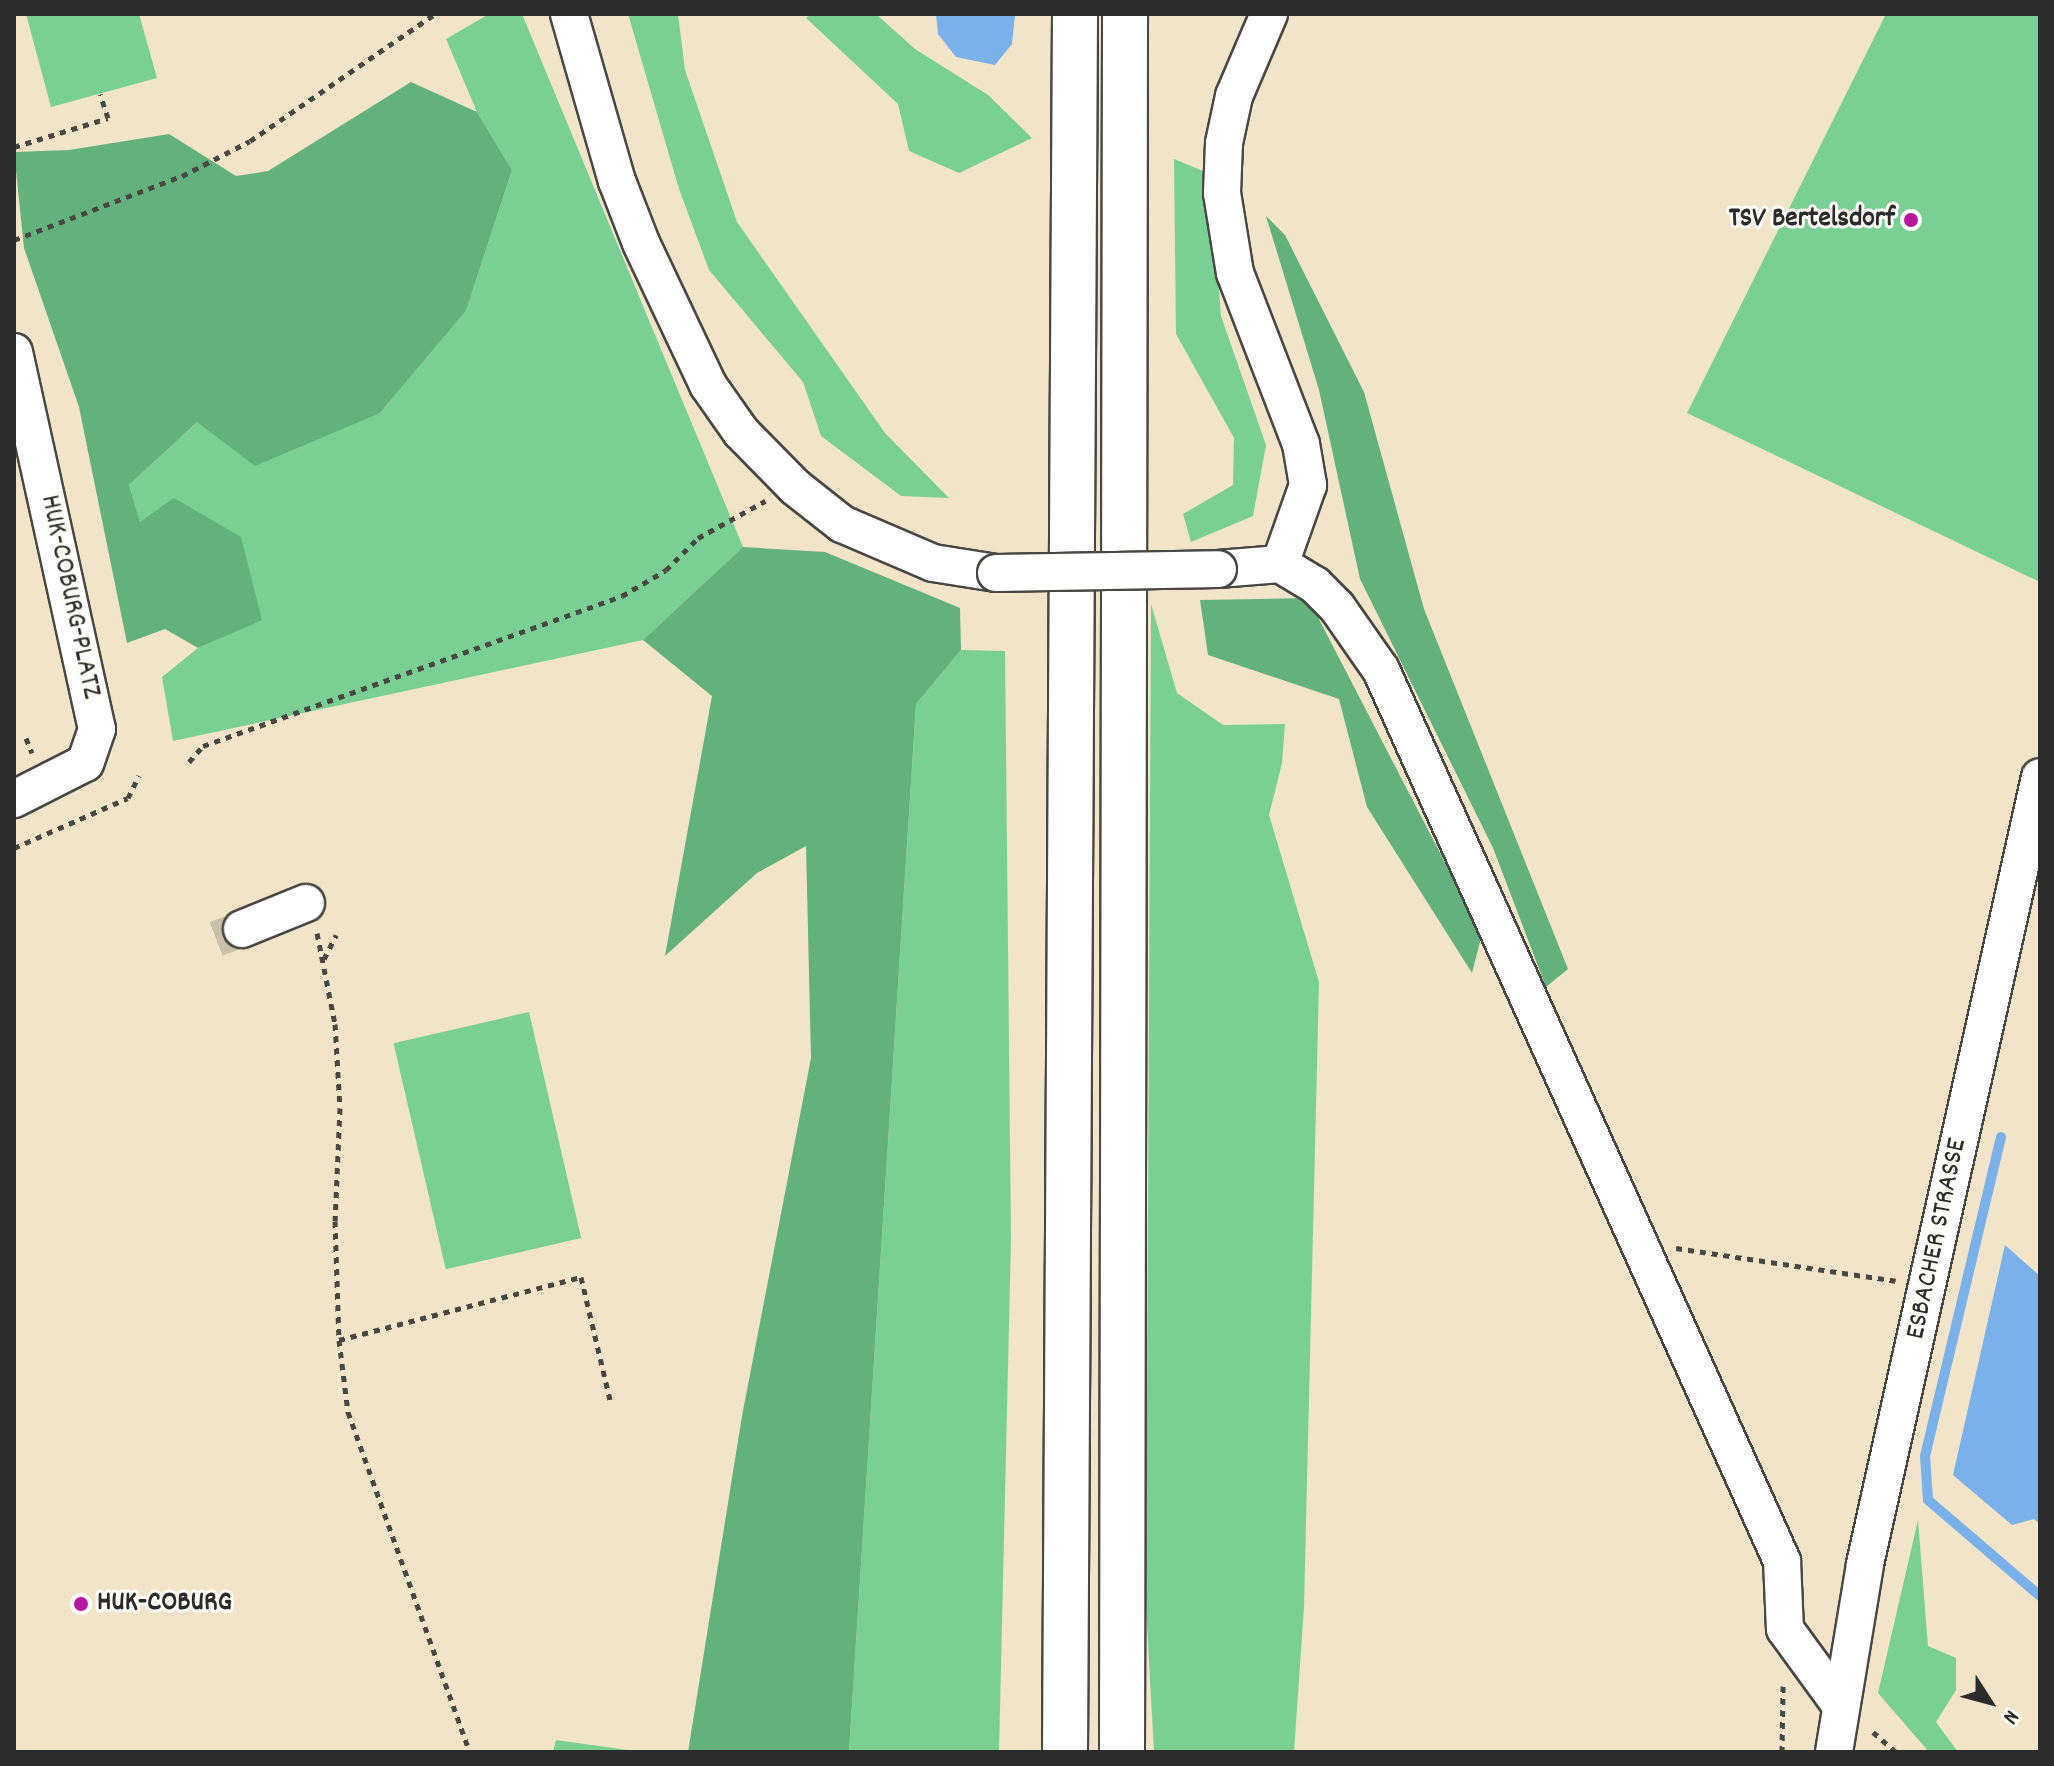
<!DOCTYPE html>
<html>
<head>
<meta charset="utf-8">
<style>
	body { margin:0 }
	#map { position:relative; width:2054px; height:1766px; overflow:hidden; background:#f2e4c8; font-family:Dekko,sans-serif }
	div>[style] { position:absolute }
	.green>* { inset:0; background:#7ad094; transform-origin:0 0 }
	.forest>* { inset:0; background:#63b27e }
	.water>* { inset:0; background:#7bb1ea }
	.stream>* { height:10px; margin:-5px; padding:0 5px; transform-origin:5px; border-radius:5px; background:#7bb1ea }
	.minor-tunnel>* { height:36px; margin-top:-18px; transform-origin:0; background:repeating-linear-gradient(90deg,#cabfa9 0 36px,transparent 0 54px) }
	.path>* { height:5px; margin-top:-2.5px; transform-origin:0; background:repeating-linear-gradient(90deg,#494743 0 6px,transparent 0 12px) }
	.roads { filter:drop-shadow(2px 0 #494743) drop-shadow(-2px 0 #494743) drop-shadow(0 2px #494743) drop-shadow(0 -2px #494743) }
	.minor>* { height:36px; margin:-18px; padding:0 18px; transform-origin:18px; border-radius:18px; background:#fff }
	.highway>* { height:44px; margin:-22px; padding:0 22px; transform-origin:22px; border-radius:22px; background:#fff }
	.bridges { filter:drop-shadow(2px 0 #494743) drop-shadow(-2px 0 #494743) drop-shadow(0 2px #494743) drop-shadow(0 -2px #494743) }
	.minor-bridge>* { height:36px; margin:-18px; padding:0 18px; transform-origin:18px; border-radius:18px; background:#fff }
	.dots>* { width:22px; height:22px; translate:-50% -50%; box-sizing:border-box; border:4px solid #fdfcf7; border-radius:50% }
	span { translate:-50% -50%; white-space:nowrap; text-align:center; line-height:1.15; -webkit-text-stroke:6px #fdfcf7; paint-order:stroke }
	.poi-label { font-size:28px; color:#2b2b2b; font-weight:700 }
	.right { translate:-100% -50%; text-align:right }
	.left { translate:0 -50%; text-align:left }
	.street-label { font-size:28px; color:#2b2b2b }
	.frame { position:absolute; inset:0; border:16px solid #2b2b2b; pointer-events:none }
	.north { position:absolute; left:1950px; top:1662px; width:80px; height:80px; -webkit-text-stroke:6px #fdfcf7; paint-order:stroke; rotate:126deg; font-size:22px; font-weight:700; line-height:32px; text-align:center; color:#2b2b2b }
	.north::after { content:''; display:block; margin:auto; width:28px; height:36px; background:#2b2b2b; clip-path:polygon(50% 0,100% 100%,50% 72%,0 100%) }
</style>
</head>
<body>
<div id="map">
	<div class="green">
		<div style="clip-path:polygon(26px 14px,139px 14px,157px 78px,51px 107px)"></div>
		<div style="clip-path:polygon(489px 14px,522px 14px,743px 547px,643px 640px,173px 741px,162px 677px,198px 648px,262px 619px,140px 523px,129px 485px,197px 422px,380px 413px,466px 311px,512px 170px,477px 112px,446px 39px)"></div>
		<div style="clip-path:polygon(628px 14px,678px 14px,685px 70px,737px 222px,885px 433px,949px 498px,901px 496px,821px 436px,803px 382px,709px 270px,679px 189px)"></div>
		<div style="clip-path:polygon(812px 14px,876px 14px,915px 49px,988px 95px,1032px 138px,959px 173px,909px 151px,898px 104px,806px 18px)"></div>
		<div style="clip-path:polygon(1886px 14px,2040px 14px,2040px 582px,1687px 413px)"></div>
		<div style="clip-path:polygon(1174px 159px,1210px 174px,1221px 316px,1266px 445px,1253px 516px,1191px 542px,1183px 514px,1233px 485px,1234px 438px,1176px 334px)"></div>
		<div style="clip-path:polygon(1151px 604px,1177px 693px,1223px 725px,1285px 724px,1282px 763px,1269px 815px,1319px 982px,1304px 1607px,1294px 1752px,1154px 1752px,1146px 1607px)"></div>
		<div style="clip-path:polygon(961px 650px,1005px 651px,1011px 1239px,999px 1752px,849px 1752px,916px 704px)"></div>
		<div style="left:529px;top:1012px;width:232px;height:139px;rotate:77deg"></div>
		<div style="clip-path:polygon(1918px 1520px,1928px 1646px,1956px 1658px,1956px 1690px,1936px 1722px,1958px 1752px,1929px 1752px,1878px 1693px)"></div>
		<div style="clip-path:polygon(556px 1740px,642px 1752px,553px 1752px)"></div>
	</div>
	<div class="forest">
		<div style="clip-path:polygon(411px 82px,477px 112px,512px 170px,466px 311px,380px 413px,255px 466px,197px 422px,129px 485px,140px 522px,174px 498px,241px 537px,262px 620px,198px 648px,165px 629px,127px 643px,79px 407px,24px 248px,14px 152px,69px 150px,169px 134px,236px 176px,268px 171px)"></div>
		<div style="clip-path:polygon(1266px 216px,1285px 235px,1364px 392px,1424px 609px,1568px 969px,1546px 987px,1493px 848px,1360px 579px,1319px 390px)"></div>
		<div style="clip-path:polygon(743px 547px,825px 552px,960px 608px,961px 650px,916px 704px,849px 1752px,688px 1752px,742px 1416px,811px 1058px,806px 846px,757px 873px,665px 956px,712px 696px,643px 640px)"></div>
		<div style="clip-path:polygon(1308px 598px,1482px 934px,1472px 973px,1367px 807px,1339px 699px,1208px 655px,1200px 600px)"></div>
	</div>
	<div class="water">
		<div style="clip-path:polygon(936px 14px,1015px 14px,1012px 44px,995px 65px,956px 57px,938px 34px)"></div>
		<div style="clip-path:polygon(2005px 1245px,2040px 1276px,2040px 1524px,2034px 1519px,2012px 1525px,1953px 1475px)"></div>
	</div>
	<div class="stream">
		<div style="left:2001px;top:1137px;width:328px;rotate:103.4deg"></div>
		<div style="left:1925px;top:1456px;width:44px;rotate:86.1deg"></div>
		<div style="left:1928px;top:1500px;width:148px;rotate:40.6deg"></div>
	</div>
	<div class="minor-tunnel">
		<div style="left:216px;top:939px;width:28px;rotate:-21deg"></div>
	</div>
	<div class="path">
		<div style="left:14px;top:147px;width:98px;rotate:-17.1deg"></div>
		<div style="left:108px;top:118px;width:25px;rotate:-108deg"></div>
		<div style="left:14px;top:240px;width:180px;rotate:-20.9deg"></div>
		<div style="left:182px;top:176px;width:76px;rotate:-27.2deg"></div>
		<div style="left:250px;top:141px;width:224px;rotate:-34.5deg"></div>
		<div style="left:26px;top:738px;width:16px;rotate:68deg"></div>
		<div style="left:189px;top:762px;width:21px;rotate:-49deg"></div>
		<div style="left:203px;top:746px;width:445px;rotate:-19.7deg"></div>
		<div style="left:622px;top:596px;width:51px;rotate:-30.6deg"></div>
		<div style="left:666px;top:570px;width:45px;rotate:-45deg"></div>
		<div style="left:698px;top:538px;width:77px;rotate:-28.9deg"></div>
		<div style="left:14px;top:848px;width:124px;rotate:-23.7deg"></div>
		<div style="left:128px;top:798px;width:25px;rotate:-64deg"></div>
		<div style="left:317px;top:933px;width:93px;rotate:78.8deg"></div>
		<div style="left:335px;top:1024px;width:84px;rotate:86.6deg"></div>
		<div style="left:340px;top:1108px;width:113px;rotate:92.5deg"></div>
		<div style="left:335px;top:1221px;width:119px;rotate:88.1deg"></div>
		<div style="left:339px;top:1340px;width:73px;rotate:82.9deg"></div>
		<div style="left:348px;top:1412px;width:361px;rotate:70.3deg"></div>
		<div style="left:324px;top:959px;width:27px;rotate:-63deg"></div>
		<div style="left:1676px;top:1248px;width:222px;rotate:8.5deg"></div>
		<div style="left:339px;top:1340px;width:250px;rotate:-14.6deg"></div>
		<div style="left:581px;top:1277px;width:126px;rotate:76.7deg"></div>
		<div style="left:1873px;top:1732px;width:30px;rotate:41deg"></div>
		<div style="left:1782px;top:1752px;width:66px;rotate:-89.1deg"></div>
	</div>
	<div class="roads">
		<div class="minor">
			<div style="left:569px;top:14px;width:174px;rotate:74deg"></div>
			<div style="left:617px;top:181px;width:66px;rotate:68.8deg"></div>
			<div style="left:641px;top:243px;width:157px;rotate:64.7deg"></div>
			<div style="left:708px;top:385px;width:57px;rotate:54.9deg"></div>
			<div style="left:741px;top:432px;width:77px;rotate:45.5deg"></div>
			<div style="left:795px;top:487px;width:60px;rotate:38.2deg"></div>
			<div style="left:842px;top:524px;width:99px;rotate:23.2deg"></div>
			<div style="left:933px;top:563px;width:64px;rotate:9deg"></div>
			<div style="left:1269px;top:14px;width:89px;rotate:113.1deg"></div>
			<div style="left:1234px;top:96px;width:48px;rotate:102deg"></div>
			<div style="left:1224px;top:143px;width:50px;rotate:92.3deg"></div>
			<div style="left:1222px;top:193px;width:81px;rotate:80.8deg"></div>
			<div style="left:1235px;top:273px;width:183px;rotate:68.9deg"></div>
			<div style="left:1301px;top:444px;width:42px;rotate:80.3deg"></div>
			<div style="left:1308px;top:485px;width:84px;rotate:109.5deg"></div>
			<div style="left:14px;top:352px;width:386px;rotate:77.6deg"></div>
			<div style="left:97px;top:729px;width:36px;rotate:109deg"></div>
			<div style="left:85px;top:763px;width:80px;rotate:153.1deg"></div>
			<div style="left:1218px;top:569px;width:62px;rotate:-4.6deg"></div>
			<div style="left:1280px;top:564px;width:41px;rotate:31deg"></div>
			<div style="left:1315px;top:585px;width:31px;rotate:45deg"></div>
			<div style="left:1337px;top:607px;width:77px;rotate:55.1deg"></div>
			<div style="left:1381px;top:670px;width:977px;rotate:65.77deg"></div>
			<div style="left:1782px;top:1561px;width:68px;rotate:87.5deg"></div>
			<div style="left:1785px;top:1629px;width:92px;rotate:53.9deg"></div>
			<div style="left:242px;top:929px;width:69px;rotate:-22.1deg"></div>
			<div style="left:1834px;top:1752px;width:191px;rotate:-80.6deg"></div>
			<div style="left:1865px;top:1564px;width:806px;rotate:-77.46deg"></div>
		</div>
		<div class="highway">
			<div style="left:1065px;top:1752px;width:1738px;rotate:-89.67deg"></div>
			<div style="left:1122px;top:1752px;width:1738px;rotate:-89.9deg"></div>
		</div>
	</div>
	<div class="bridges">
		<div class="minor-bridge">
			<div style="left:996px;top:573px;width:222px;rotate:-1deg"></div>
		</div>
	</div>
	<div class="dots">
		<div style="left:1911px;top:220px;background:#b5179e"></div>
		<div style="left:81px;top:1604px;background:#b5179e"></div>
	</div>
	<div class="poi-label">
		<span class="right" style="left:1895px;top:220px">TSV Bertelsdorf</span>
		<span class="left" style="left:97px;top:1604px">HUK-COBURG</span>
	</div>
	<div class="street-label">
		<span style="left:69px;top:597px;rotate:78deg">HUK-COBURG-PLATZ</span>
		<span style="left:1938px;top:1239px;rotate:-78deg">ESBACHER STRASSE</span>
	</div>
	<div class="frame"></div>
	<div class="north">N</div>
</div>
</body>
</html>
